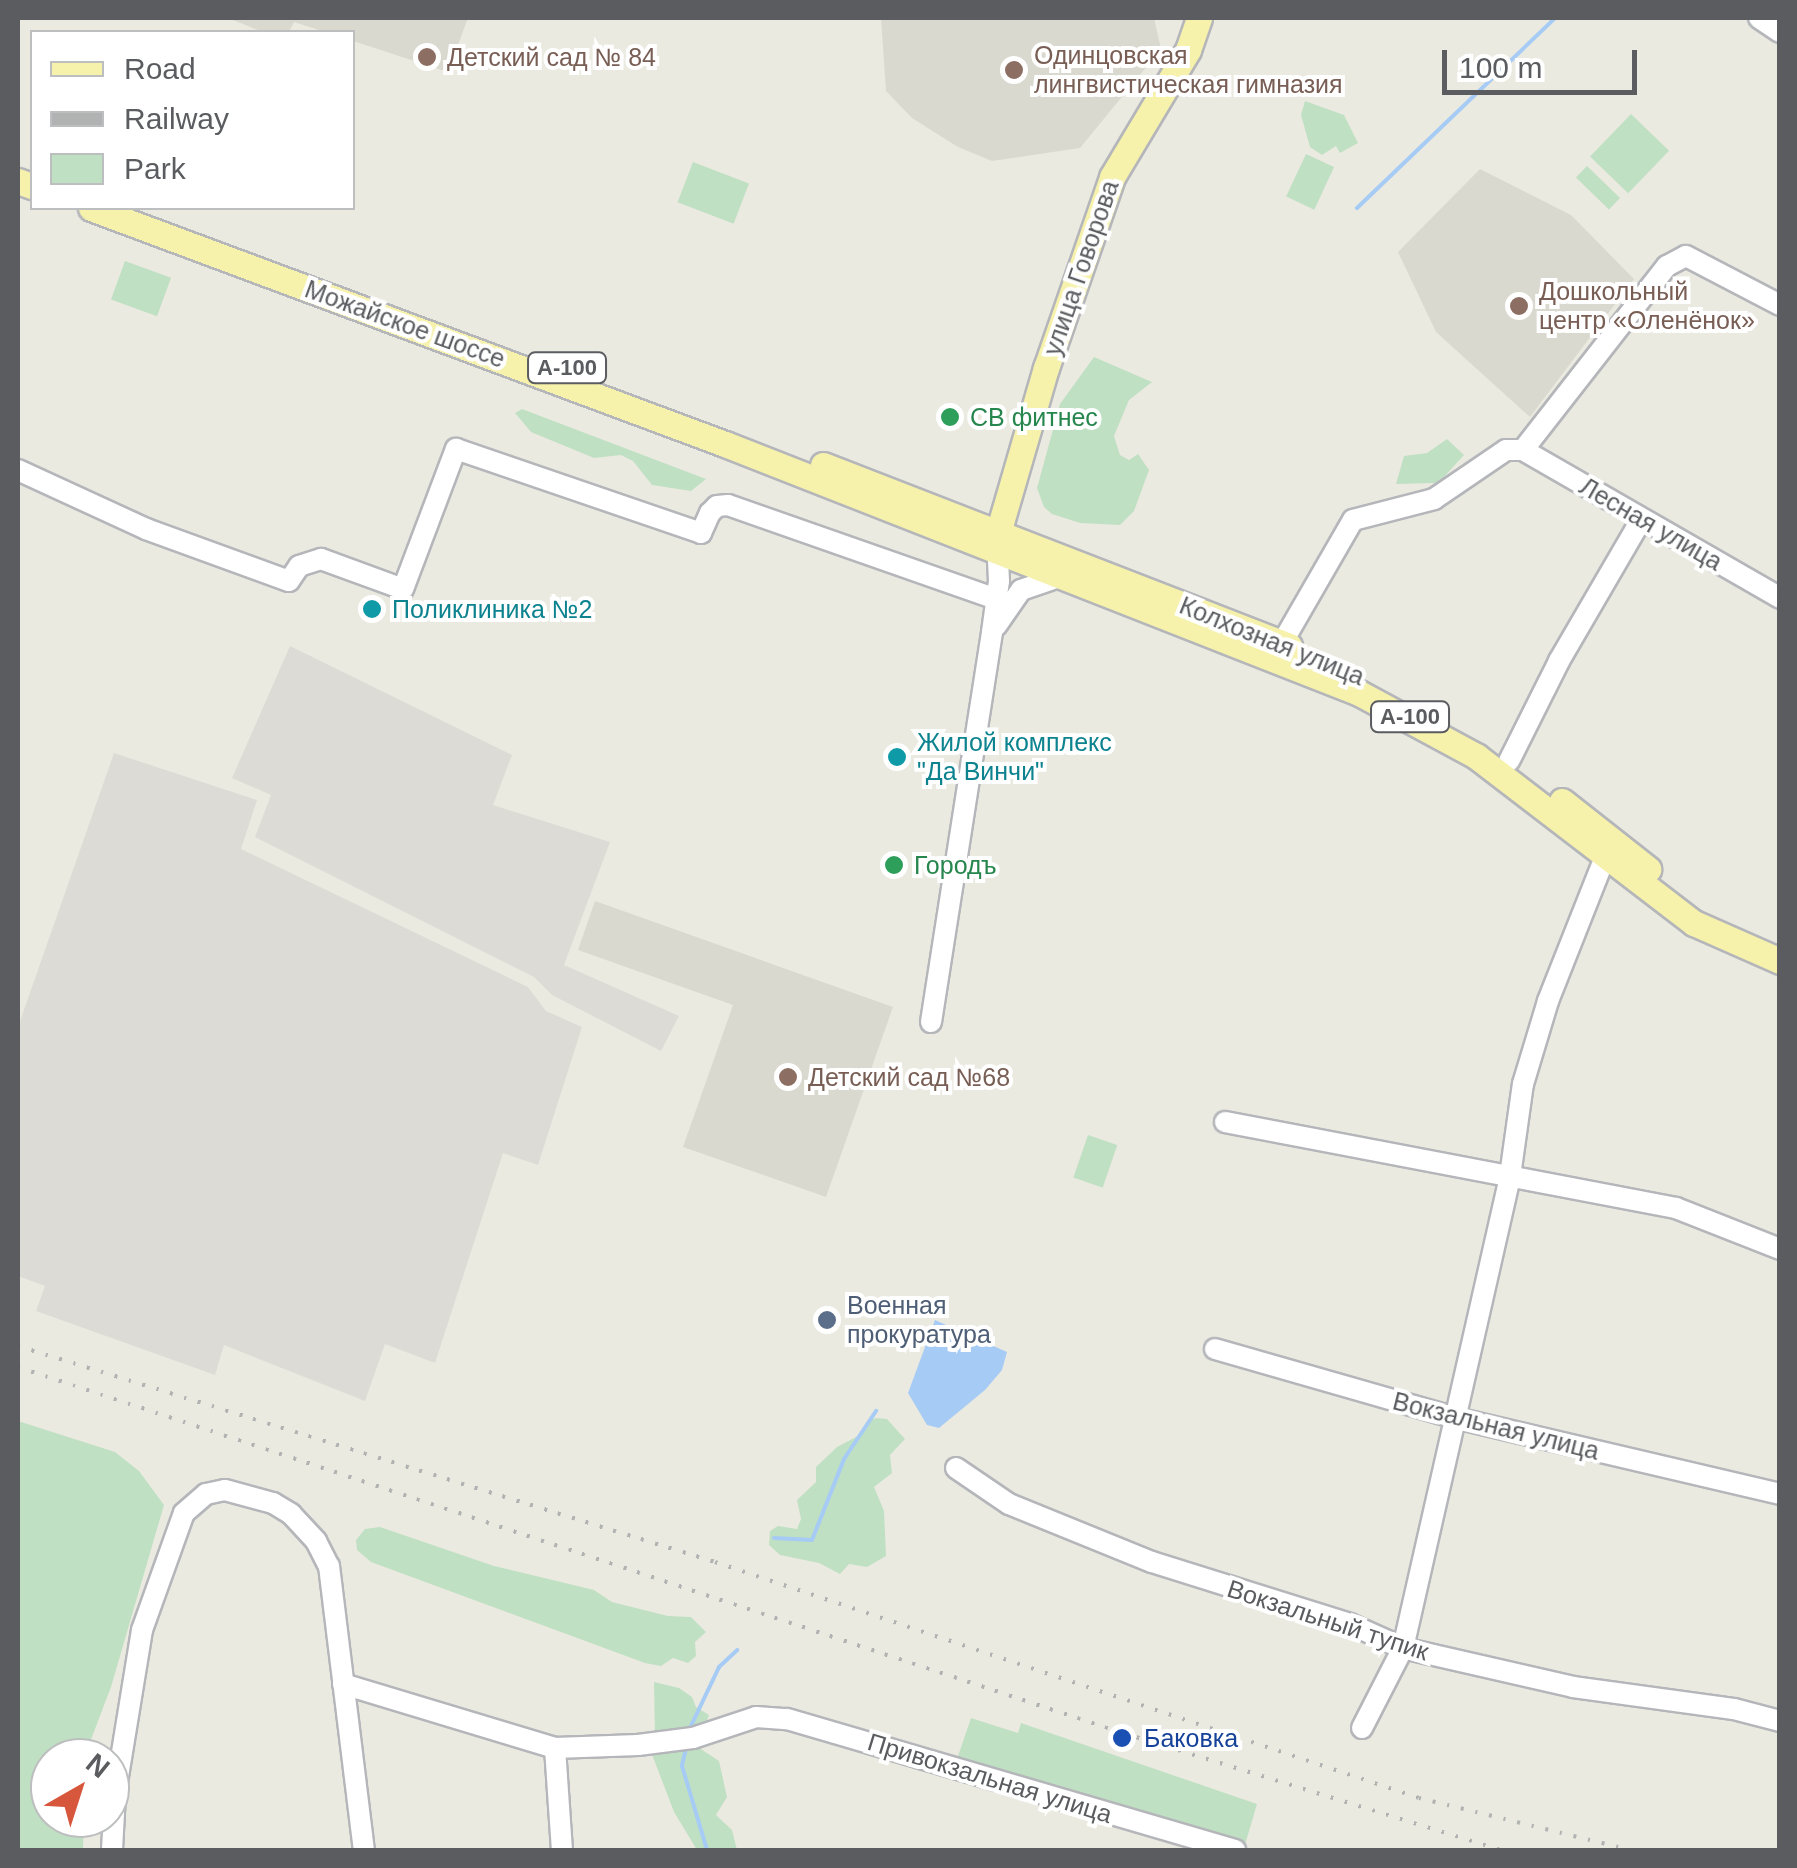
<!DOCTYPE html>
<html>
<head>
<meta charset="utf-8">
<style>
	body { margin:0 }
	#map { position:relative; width:1797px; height:1868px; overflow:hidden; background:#ebeae1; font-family:Arial,sans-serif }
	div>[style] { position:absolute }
	.industrial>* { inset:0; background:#dcdbd5 }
	.education>* { inset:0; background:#dad9cf }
	.green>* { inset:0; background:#c0e0c3; transform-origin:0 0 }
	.water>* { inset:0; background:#a6cbf5 }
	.stream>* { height:4px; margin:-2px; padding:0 2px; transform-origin:2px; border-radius:2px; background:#a6cbf5 }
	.roads { filter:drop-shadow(2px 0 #b4b6ba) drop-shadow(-2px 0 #b4b6ba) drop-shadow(0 2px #b4b6ba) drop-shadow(0 -2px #b4b6ba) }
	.minor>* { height:20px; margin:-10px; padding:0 10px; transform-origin:10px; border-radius:10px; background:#fff }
	.major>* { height:25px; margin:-12.5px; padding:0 12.5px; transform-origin:12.5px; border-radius:12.5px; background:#f6f1ab }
	.rail>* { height:4px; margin-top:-2px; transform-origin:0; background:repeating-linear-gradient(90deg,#b1b2b2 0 2.5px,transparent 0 14.5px) }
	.dots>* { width:28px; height:28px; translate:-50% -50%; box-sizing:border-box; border:5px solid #fff; border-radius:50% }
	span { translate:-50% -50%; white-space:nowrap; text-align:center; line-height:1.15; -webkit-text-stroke:8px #fff; paint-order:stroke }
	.shield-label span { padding:2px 8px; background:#fff; border:2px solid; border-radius:8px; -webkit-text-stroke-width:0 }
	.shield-label { font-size:22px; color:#5a5c60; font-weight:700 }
	.education-label { font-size:25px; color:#785e54 }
	.left { translate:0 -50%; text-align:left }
	.street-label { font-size:25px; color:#5a5c60 }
	.leisure-label { font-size:25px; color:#27864d }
	.culture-label { font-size:25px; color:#0d838f }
	.service-label { font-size:25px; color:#4e5e75 }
	.transit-label { font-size:25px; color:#164399 }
	.frame { position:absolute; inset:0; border:20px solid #5a5c60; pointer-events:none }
	.legend { position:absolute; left:30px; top:30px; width:325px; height:180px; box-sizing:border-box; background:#fff; border:2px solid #bdbebf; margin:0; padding:12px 18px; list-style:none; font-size:30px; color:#5a5c60 }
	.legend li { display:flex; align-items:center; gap:20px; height:50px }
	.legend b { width:50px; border:2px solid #bdbebf }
	.north { position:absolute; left:30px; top:1738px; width:100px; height:100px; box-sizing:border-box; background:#fff; border:2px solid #bdbebf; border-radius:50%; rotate:39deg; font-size:28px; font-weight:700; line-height:40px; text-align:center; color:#5a5c60 }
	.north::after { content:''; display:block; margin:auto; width:35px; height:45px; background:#d6573c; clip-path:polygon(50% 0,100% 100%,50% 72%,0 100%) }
	.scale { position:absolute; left:1442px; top:50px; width:195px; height:45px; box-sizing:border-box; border:5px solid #5a5c60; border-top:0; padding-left:12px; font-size:30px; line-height:35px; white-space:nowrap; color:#5a5c60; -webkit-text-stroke:8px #fff; paint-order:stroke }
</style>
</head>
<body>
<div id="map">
	<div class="industrial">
		<div style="clip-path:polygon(290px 646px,512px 755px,493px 805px,610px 842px,564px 965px,679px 1016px,661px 1051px,552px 995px,534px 977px,255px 837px,271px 795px,232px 778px)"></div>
		<div style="clip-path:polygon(114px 753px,257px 800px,241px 849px,528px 987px,546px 1011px,582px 1027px,538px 1165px,503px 1153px,435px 1363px,385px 1344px,365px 1401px,224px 1345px,215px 1375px,36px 1311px,45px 1286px,18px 1276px,18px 1027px)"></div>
	</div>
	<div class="education">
		<div style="clip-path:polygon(228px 18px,468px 18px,448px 72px,353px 41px,352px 32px,325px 32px,294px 22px,289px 32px,263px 32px)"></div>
		<div style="clip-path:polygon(881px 18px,1154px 18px,1161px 49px,1080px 148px,992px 161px,958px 147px,912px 118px,886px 91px)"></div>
		<div style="clip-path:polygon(1480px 169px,1571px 215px,1634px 279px,1530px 417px,1436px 332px,1398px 252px)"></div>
		<div style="clip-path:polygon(595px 901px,893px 1007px,826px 1197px,683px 1147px,733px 1005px,578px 950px)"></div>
	</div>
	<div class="green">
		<div style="clip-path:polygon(1305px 101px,1344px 115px,1358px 143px,1340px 153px,1336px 146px,1322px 155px,1310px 147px,1301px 115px)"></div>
		<div style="left:1631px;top:114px;width:53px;height:59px;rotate:44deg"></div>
		<div style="left:1306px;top:154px;width:31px;height:47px;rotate:25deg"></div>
		<div style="left:693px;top:162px;width:60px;height:43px;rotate:21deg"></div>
		<div style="left:1587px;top:166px;width:46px;height:16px;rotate:44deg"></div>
		<div style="left:125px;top:261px;width:49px;height:41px;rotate:20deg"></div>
		<div style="clip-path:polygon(1094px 357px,1152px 382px,1129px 400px,1114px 436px,1120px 455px,1129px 460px,1138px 454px,1149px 470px,1134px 511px,1120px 525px,1080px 523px,1052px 514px,1044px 507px,1037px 488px,1060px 404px)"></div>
		<div style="clip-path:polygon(522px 409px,706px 479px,691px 491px,652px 485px,633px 461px,621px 455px,594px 458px,531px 432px,515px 413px)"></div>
		<div style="clip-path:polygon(1447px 439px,1464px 455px,1443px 478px,1435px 483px,1396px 484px,1404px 456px,1427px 453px)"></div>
		<div style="left:1088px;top:1135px;width:31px;height:45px;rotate:19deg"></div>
		<div style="clip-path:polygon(877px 1418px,887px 1419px,905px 1439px,890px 1455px,892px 1473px,874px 1487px,884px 1511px,886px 1556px,867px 1567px,849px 1564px,840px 1574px,819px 1563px,780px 1555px,769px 1545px,770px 1531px,778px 1526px,797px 1529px,801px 1519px,797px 1500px,816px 1482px,816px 1467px,837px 1447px,858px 1436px,869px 1420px)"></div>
		<div style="clip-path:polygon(18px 1421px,115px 1452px,139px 1471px,164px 1505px,111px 1687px,84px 1758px,50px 1758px,50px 1818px,84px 1818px,83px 1850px,18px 1850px)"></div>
		<div style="clip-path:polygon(380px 1527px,494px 1566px,594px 1590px,612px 1602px,668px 1616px,691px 1617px,706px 1632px,695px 1642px,696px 1656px,688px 1663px,673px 1658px,661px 1666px,645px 1663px,371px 1562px,357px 1550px,356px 1540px,365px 1529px)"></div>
		<div style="clip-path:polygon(654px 1682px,679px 1688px,692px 1697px,696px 1707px,709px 1715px,704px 1728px,655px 1738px)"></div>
		<div style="clip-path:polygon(971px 1718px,1018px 1733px,1021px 1723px,1257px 1804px,1245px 1845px,957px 1759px)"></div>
		<div style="clip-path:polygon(695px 1745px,719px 1761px,727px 1797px,716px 1815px,732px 1830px,737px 1850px,697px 1850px,674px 1812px,651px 1752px)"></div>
	</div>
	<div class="water">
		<div style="clip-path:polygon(935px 1320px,1007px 1352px,1002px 1370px,985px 1390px,939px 1428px,927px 1425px,908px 1393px)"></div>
	</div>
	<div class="stream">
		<div style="left:1357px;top:208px;width:274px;rotate:-43.8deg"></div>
		<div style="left:774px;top:1538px;width:38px;rotate:3deg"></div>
		<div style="left:812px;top:1540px;width:87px;rotate:-68.4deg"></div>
		<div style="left:844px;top:1459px;width:58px;rotate:-56.3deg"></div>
		<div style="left:689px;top:1730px;width:70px;rotate:-64.5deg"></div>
		<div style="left:719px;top:1667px;width:25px;rotate:-43deg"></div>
		<div style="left:687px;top:1744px;width:23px;rotate:103deg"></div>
		<div style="left:682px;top:1766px;width:88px;rotate:73.4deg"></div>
	</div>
	<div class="roads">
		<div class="minor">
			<div style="left:1759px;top:18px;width:25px;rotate:34deg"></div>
			<div style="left:1523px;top:450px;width:234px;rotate:-52deg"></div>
			<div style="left:1667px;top:266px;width:21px;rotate:-28deg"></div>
			<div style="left:1686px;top:256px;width:106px;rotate:27.5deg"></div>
			<div style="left:1523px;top:450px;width:297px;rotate:29.9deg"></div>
			<div style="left:18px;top:470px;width:141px;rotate:24.7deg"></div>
			<div style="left:146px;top:529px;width:152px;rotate:20deg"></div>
			<div style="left:289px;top:581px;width:18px;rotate:-56deg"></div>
			<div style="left:299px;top:566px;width:23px;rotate:-18deg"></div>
			<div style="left:321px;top:559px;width:87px;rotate:20.1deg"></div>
			<div style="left:403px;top:589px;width:150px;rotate:-69.3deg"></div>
			<div style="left:456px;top:449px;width:259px;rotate:18.9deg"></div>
			<div style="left:701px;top:533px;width:22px;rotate:-66deg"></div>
			<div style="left:710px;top:513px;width:10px;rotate:-45deg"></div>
			<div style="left:717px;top:506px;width:11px;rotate:-5deg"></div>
			<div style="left:728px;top:505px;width:285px;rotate:19.3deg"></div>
			<div style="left:996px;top:626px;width:44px;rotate:-55.2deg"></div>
			<div style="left:1021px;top:590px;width:40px;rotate:-18.9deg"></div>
			<div style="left:1282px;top:643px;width:142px;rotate:-60deg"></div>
			<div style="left:1353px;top:520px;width:84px;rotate:-14.5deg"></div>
			<div style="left:1434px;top:499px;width:87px;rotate:-34.2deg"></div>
			<div style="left:1506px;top:450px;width:17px"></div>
			<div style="left:1509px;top:761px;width:112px;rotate:-63.4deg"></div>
			<div style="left:1559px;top:661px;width:163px;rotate:-59.8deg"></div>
			<div style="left:931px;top:1022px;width:395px;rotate:-81.1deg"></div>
			<div style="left:992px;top:632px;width:51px;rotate:-82.2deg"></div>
			<div style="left:999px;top:581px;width:42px;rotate:-92.7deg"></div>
			<div style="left:1225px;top:1122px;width:459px;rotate:10.8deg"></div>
			<div style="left:1676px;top:1208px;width:112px;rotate:21.5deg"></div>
			<div style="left:1215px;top:1349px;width:251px;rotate:16deg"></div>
			<div style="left:1456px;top:1418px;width:333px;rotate:13.2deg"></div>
			<div style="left:956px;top:1468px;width:64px;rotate:34.2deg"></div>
			<div style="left:1009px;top:1504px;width:154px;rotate:22.1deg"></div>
			<div style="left:1152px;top:1562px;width:207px;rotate:17.4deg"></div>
			<div style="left:1350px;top:1624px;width:58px;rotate:24.4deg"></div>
			<div style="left:1403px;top:1648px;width:174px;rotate:12.9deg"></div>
			<div style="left:1573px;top:1687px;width:162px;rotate:7.8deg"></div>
			<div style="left:1734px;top:1709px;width:48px;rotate:14.6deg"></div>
			<div style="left:343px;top:1684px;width:221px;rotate:16.8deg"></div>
			<div style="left:555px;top:1748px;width:83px;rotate:-2.1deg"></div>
			<div style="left:638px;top:1745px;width:55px;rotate:-7.3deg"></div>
			<div style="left:693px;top:1738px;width:66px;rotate:-18.4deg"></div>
			<div style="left:756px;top:1717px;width:31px;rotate:4deg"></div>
			<div style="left:787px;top:1719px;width:467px;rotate:16.3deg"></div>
			<div style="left:1362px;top:1728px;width:90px;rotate:-62.9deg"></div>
			<div style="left:1403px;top:1648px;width:484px;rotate:-77.2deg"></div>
			<div style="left:1510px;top:1176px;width:93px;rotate:-82deg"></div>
			<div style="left:1523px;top:1084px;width:87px;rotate:-73.2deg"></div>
			<div style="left:1548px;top:1001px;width:155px;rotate:-68.4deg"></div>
			<div style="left:555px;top:1748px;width:102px;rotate:86.1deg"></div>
			<div style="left:112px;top:1850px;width:55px;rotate:-86.9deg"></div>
			<div style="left:115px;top:1795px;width:167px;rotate:-80.7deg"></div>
			<div style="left:142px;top:1630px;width:124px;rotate:-70.3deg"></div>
			<div style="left:184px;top:1513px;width:29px;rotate:-41deg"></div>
			<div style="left:206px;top:1494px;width:19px;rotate:-12deg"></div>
			<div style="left:225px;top:1490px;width:50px;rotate:15.2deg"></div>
			<div style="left:273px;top:1503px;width:21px;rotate:31deg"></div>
			<div style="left:291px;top:1514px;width:37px;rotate:47deg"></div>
			<div style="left:316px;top:1541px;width:28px;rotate:63deg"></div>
			<div style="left:329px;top:1566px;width:286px;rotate:83deg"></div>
		</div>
		<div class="major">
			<div style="left:18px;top:181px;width:15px;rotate:20deg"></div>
			<div style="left:91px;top:208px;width:676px;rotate:20.42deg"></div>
			<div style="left:725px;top:444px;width:681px;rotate:21.44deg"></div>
			<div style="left:1359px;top:693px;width:133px;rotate:28.3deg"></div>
			<div style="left:1476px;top:756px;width:275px;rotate:37.5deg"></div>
			<div style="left:1694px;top:923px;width:94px;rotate:23.8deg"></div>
			<div style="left:823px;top:465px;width:500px;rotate:21.2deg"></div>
			<div style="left:998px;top:533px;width:172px;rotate:-73.8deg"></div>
			<div style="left:1046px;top:368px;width:202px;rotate:-70.9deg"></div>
			<div style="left:1112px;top:177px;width:148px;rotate:-59.1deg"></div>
			<div style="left:1188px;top:50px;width:34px;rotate:-71deg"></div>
			<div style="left:1562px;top:801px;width:110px;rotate:38.3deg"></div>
		</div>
	</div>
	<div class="rail">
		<div style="left:18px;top:1346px;width:730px;rotate:17.22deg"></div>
		<div style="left:715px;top:1562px;width:743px;rotate:18.53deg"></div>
		<div style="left:1419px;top:1798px;width:218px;rotate:13.8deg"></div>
		<div style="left:18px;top:1367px;width:1164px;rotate:18.33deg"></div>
		<div style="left:1123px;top:1733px;width:395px;rotate:17.2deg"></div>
	</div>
	<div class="dots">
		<div style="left:427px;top:57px;background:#8d6e63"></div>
		<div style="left:1014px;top:70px;background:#8d6e63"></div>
		<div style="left:1519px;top:306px;background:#8d6e63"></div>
		<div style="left:950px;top:417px;background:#2e9e5b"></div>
		<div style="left:372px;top:609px;background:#0f9aa8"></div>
		<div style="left:897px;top:757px;background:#0f9aa8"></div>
		<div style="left:894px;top:865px;background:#2e9e5b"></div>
		<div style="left:788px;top:1077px;background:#8d6e63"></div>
		<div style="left:827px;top:1320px;background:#5c6f8a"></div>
		<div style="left:1122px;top:1738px;background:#1a4fb4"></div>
	</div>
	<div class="shield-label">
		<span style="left:567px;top:368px">А-100</span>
		<span style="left:1410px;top:717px">А-100</span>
	</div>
	<div class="education-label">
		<span class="left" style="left:1034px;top:70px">Одинцовская<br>лингвистическая гимназия</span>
		<span class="left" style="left:447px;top:57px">Детский сад № 84</span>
		<span class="left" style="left:1539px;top:306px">Дошкольный<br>центр «Оленёнок»</span>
		<span class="left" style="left:808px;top:1077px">Детский сад №68</span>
	</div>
	<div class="street-label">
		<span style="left:1081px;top:268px;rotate:-71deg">улица Говорова</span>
		<span style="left:405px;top:324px;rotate:20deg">Можайское шоссе</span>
		<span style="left:1651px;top:524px;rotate:30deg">Лесная улица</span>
		<span style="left:1272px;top:641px;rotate:22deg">Колхозная улица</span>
		<span style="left:1496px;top:1426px;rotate:14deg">Вокзальная улица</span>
		<span style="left:1328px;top:1620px;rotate:18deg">Вокзальный тупик</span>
		<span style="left:990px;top:1778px;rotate:17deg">Привокзальная улица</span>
	</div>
	<div class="leisure-label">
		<span class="left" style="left:970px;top:417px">СВ фитнес</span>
		<span class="left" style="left:914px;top:865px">Городъ</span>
	</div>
	<div class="culture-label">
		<span class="left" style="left:392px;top:609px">Поликлиника №2</span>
		<span class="left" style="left:917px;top:757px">Жилой комплекс<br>"Да Винчи"</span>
	</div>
	<div class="service-label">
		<span class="left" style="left:847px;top:1320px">Военная<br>прокуратура</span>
	</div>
	<div class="transit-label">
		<span class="left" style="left:1144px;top:1738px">Баковка</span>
	</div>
	<div class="frame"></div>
	<ul class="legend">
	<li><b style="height:12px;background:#f6f1ab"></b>Road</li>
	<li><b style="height:12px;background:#b1b2b2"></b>Railway</li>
	<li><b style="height:28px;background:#c0e0c3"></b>Park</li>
	</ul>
	<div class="north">N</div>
	<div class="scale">100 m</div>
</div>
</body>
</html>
